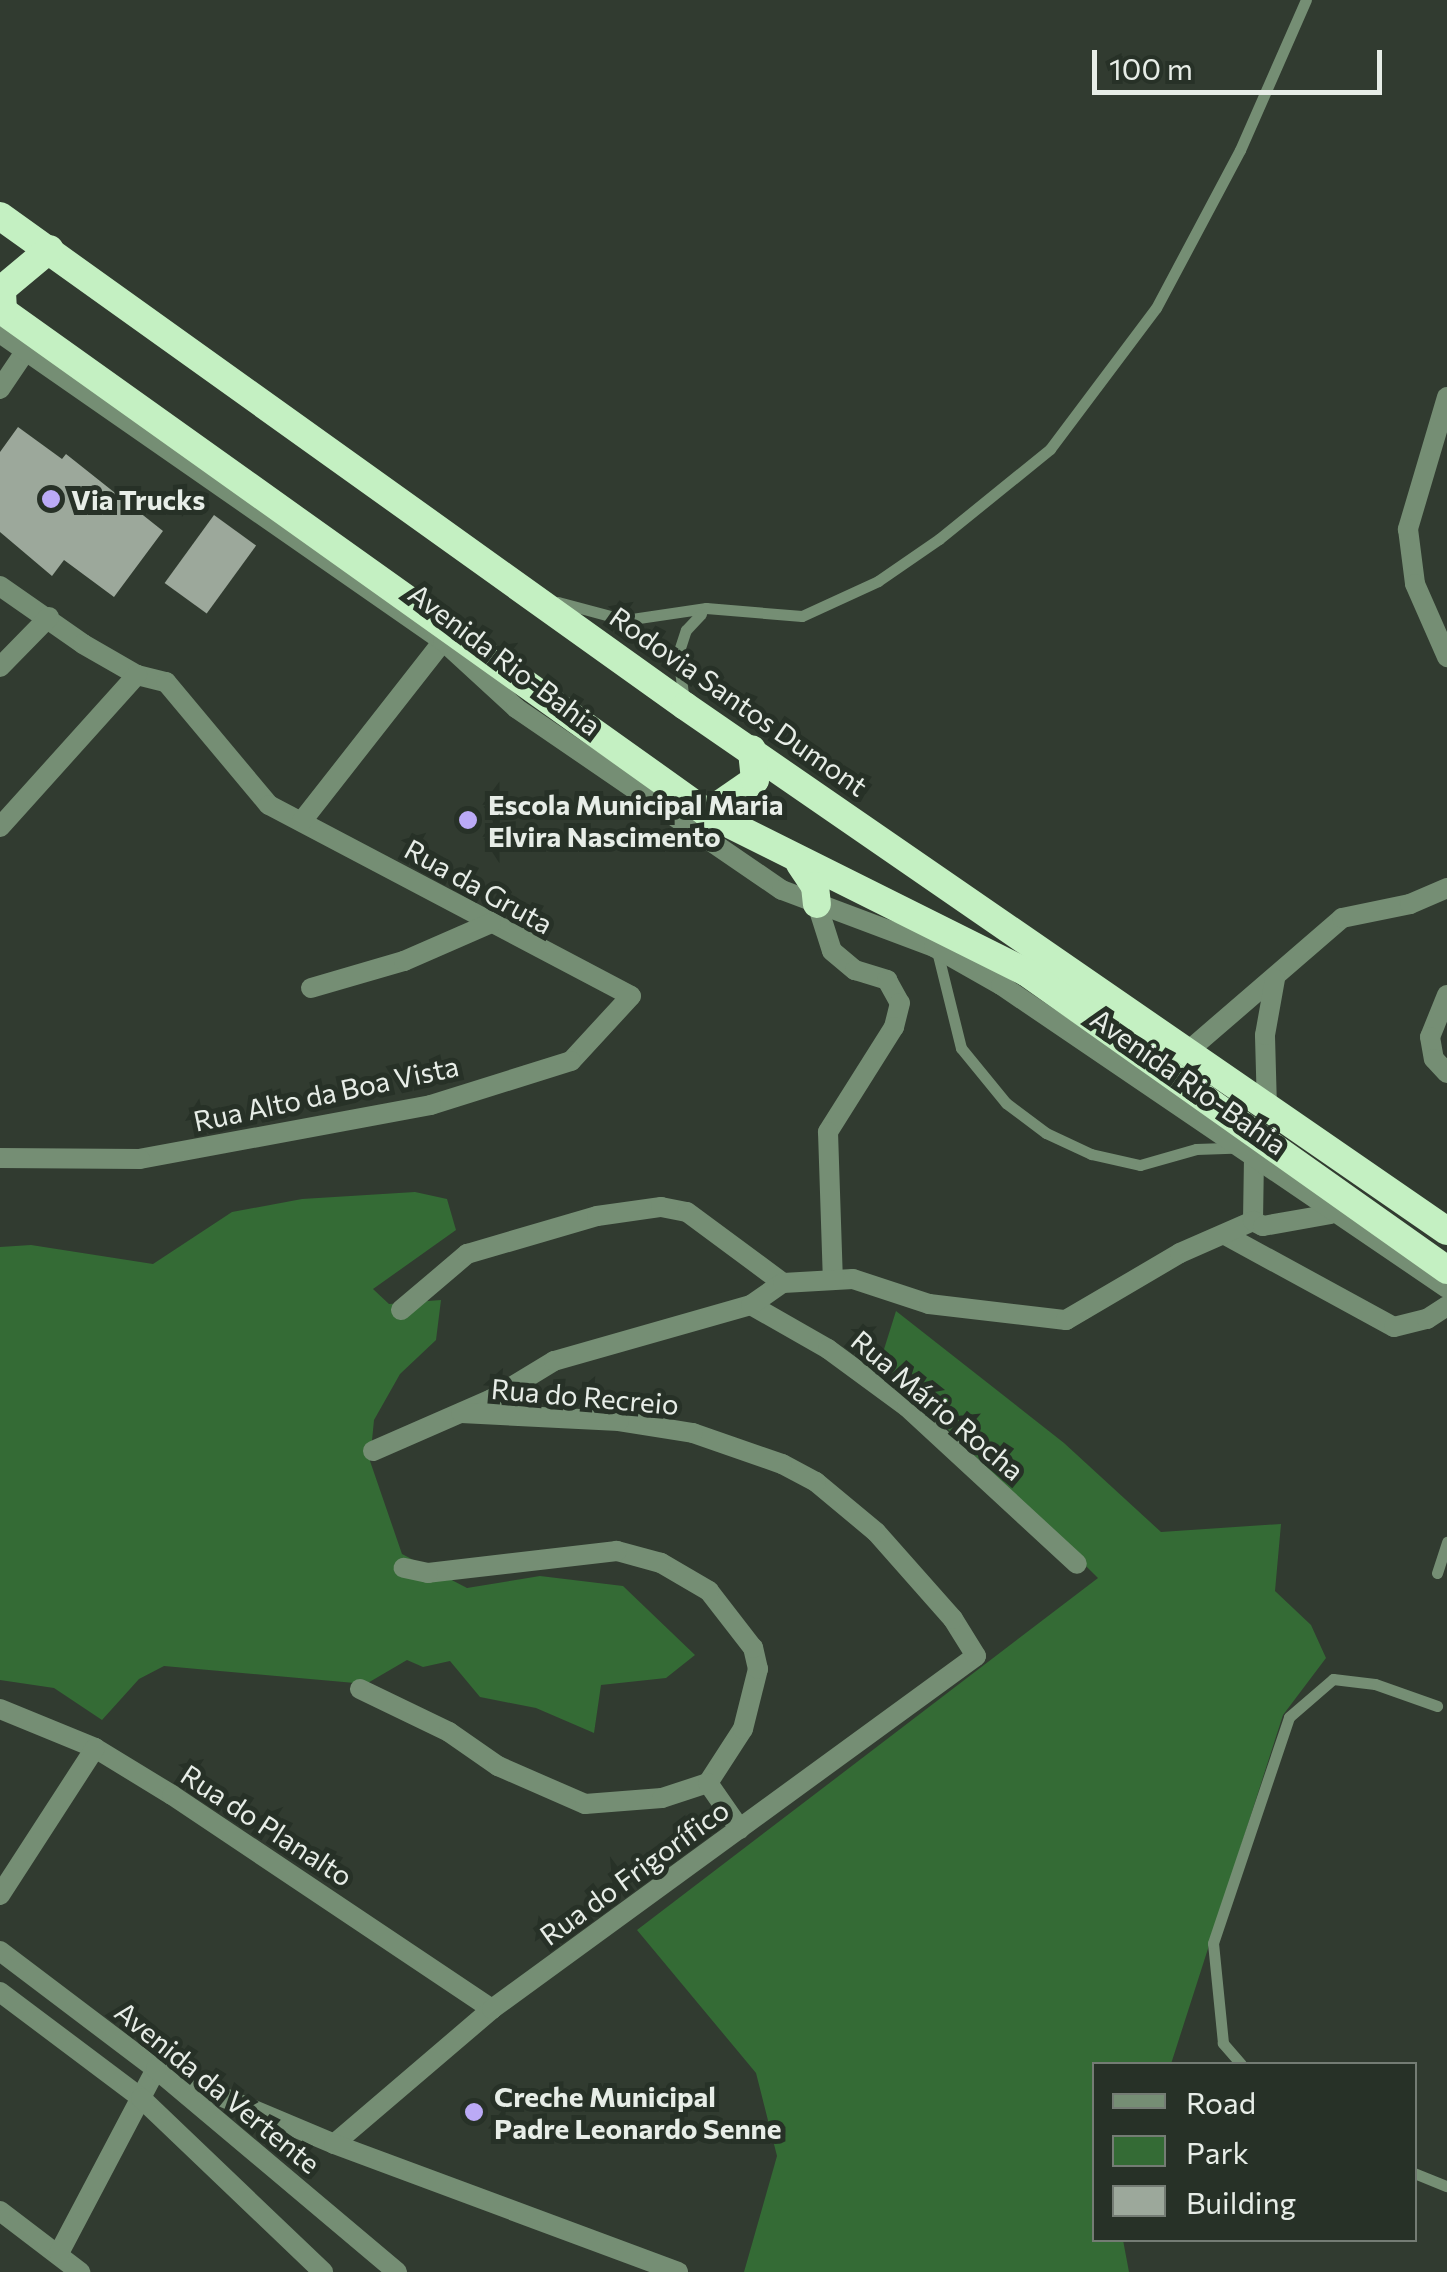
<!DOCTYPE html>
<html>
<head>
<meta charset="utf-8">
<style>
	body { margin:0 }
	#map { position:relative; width:1447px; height:2272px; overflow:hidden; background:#313b30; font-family:Commissioner,sans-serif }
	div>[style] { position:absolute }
	.green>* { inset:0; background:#346b35 }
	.building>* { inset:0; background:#9ca89b; transform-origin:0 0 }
	.service>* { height:11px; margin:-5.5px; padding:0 5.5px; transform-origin:5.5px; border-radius:5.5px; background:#758e74 }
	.minor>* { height:20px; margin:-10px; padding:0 10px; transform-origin:10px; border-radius:10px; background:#758e74 }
	.tertiary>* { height:20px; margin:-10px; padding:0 10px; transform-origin:10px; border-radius:10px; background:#758e74 }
	.trunk>* { height:28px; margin:-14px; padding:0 14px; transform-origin:14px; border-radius:14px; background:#c4f0c2 }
	.dots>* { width:28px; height:28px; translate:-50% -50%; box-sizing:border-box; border:5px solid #273127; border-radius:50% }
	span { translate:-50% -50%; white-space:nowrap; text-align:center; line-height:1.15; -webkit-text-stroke:10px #273127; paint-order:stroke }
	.poi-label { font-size:28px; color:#e7ede7; font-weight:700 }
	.left { translate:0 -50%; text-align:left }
	.street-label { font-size:28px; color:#e7ede7 }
	.legend { position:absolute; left:1092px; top:2062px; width:325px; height:180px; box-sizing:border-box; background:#273127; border:2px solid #747c74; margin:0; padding:12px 18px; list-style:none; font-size:30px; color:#e7ede7 }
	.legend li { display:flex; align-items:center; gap:20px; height:50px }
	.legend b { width:50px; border:2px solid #747c74 }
	.scale { position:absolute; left:1092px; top:50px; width:290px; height:45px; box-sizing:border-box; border:5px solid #e7ede7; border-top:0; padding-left:12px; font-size:30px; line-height:35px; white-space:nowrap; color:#e7ede7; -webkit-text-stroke:8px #273127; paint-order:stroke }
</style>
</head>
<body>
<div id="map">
	<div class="green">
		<div style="clip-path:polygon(415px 1192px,447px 1199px,456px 1230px,373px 1289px,389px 1304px,441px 1300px,436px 1340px,400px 1374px,374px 1420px,370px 1461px,402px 1554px,467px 1588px,540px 1576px,623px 1586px,695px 1655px,666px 1678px,601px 1685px,594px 1733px,536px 1708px,480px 1697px,450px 1661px,423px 1667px,407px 1660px,366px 1684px,164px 1666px,139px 1679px,102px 1720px,54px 1688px,0 1680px,0 1247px,31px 1245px,153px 1264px,232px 1212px,302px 1199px)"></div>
		<div style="clip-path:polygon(896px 1311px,1064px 1443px,1161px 1532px,1281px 1524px,1275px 1591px,1311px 1625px,1326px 1658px,1283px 1715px,1171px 2064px,1094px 2064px,1094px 2240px,1123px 2240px,1129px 2272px,744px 2272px,777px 2156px,756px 2073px,637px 1930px,1098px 1578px,880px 1362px)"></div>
	</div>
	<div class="building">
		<div style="clip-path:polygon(18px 427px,62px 459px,66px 454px,163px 531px,114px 597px,64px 560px,52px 576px,0 532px,0 452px)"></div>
		<div style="left:214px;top:515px;width:52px;height:84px;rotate:36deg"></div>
	</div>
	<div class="service">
		<div style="left:558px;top:602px;width:69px;rotate:15deg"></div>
		<div style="left:625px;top:620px;width:82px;rotate:-8.4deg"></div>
		<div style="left:706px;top:608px;width:96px;rotate:4.8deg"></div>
		<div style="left:802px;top:616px;width:84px;rotate:-24.7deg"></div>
		<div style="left:878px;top:581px;width:74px;rotate:-34.5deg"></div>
		<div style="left:939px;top:539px;width:143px;rotate:-39deg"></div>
		<div style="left:1050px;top:449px;width:176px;rotate:-53.1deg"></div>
		<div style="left:1156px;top:308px;width:179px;rotate:-62deg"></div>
		<div style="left:1240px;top:150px;width:164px;rotate:-66.3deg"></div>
		<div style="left:684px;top:702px;width:48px;rotate:-97.1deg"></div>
		<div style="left:678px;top:654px;width:25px;rotate:-72deg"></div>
		<div style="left:686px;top:630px;width:22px;rotate:-47deg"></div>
		<div style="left:937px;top:951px;width:100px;rotate:76.1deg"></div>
		<div style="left:961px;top:1048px;width:71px;rotate:50.7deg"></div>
		<div style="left:1006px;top:1103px;width:50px;rotate:36.9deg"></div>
		<div style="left:1046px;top:1133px;width:50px;rotate:25deg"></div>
		<div style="left:1091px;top:1154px;width:50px;rotate:12.7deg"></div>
		<div style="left:1140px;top:1165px;width:58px;rotate:-15.9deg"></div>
		<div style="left:1196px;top:1149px;width:36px;rotate:-2deg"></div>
		<div style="left:1437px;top:1573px;width:33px;rotate:-72deg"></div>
		<div style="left:1241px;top:2064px;width:28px;rotate:-131deg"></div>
		<div style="left:1223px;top:2043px;width:100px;rotate:-95.7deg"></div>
		<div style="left:1213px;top:1943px;width:238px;rotate:-71.4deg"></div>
		<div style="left:1289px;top:1717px;width:58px;rotate:-40.8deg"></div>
		<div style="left:1333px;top:1679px;width:42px;rotate:6.8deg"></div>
		<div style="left:1375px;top:1684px;width:66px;rotate:19.5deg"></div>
		<div style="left:1414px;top:2173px;width:35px;rotate:22deg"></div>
	</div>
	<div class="minor">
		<div style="left:0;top:389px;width:45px;rotate:-56deg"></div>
		<div style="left:1447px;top:397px;width:138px;rotate:106.5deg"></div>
		<div style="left:1408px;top:529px;width:55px;rotate:82.7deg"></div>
		<div style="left:1415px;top:584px;width:80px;rotate:66.3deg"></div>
		<div style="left:0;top:586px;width:101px;rotate:34.9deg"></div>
		<div style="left:83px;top:644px;width:62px;rotate:29.9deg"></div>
		<div style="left:137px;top:675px;width:30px;rotate:14deg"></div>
		<div style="left:166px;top:682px;width:160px;rotate:50.1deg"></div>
		<div style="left:269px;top:805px;width:409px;rotate:27.8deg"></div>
		<div style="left:631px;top:996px;width:88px;rotate:132.7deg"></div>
		<div style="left:571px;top:1061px;width:147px;rotate:162.6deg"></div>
		<div style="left:431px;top:1105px;width:296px;rotate:169.5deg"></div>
		<div style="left:140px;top:1159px;width:140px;rotate:-179.6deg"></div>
		<div style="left:0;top:667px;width:70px;rotate:-45.6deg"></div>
		<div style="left:302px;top:821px;width:229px;rotate:-51.9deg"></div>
		<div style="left:0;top:827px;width:205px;rotate:-48deg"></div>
		<div style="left:817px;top:904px;width:49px;rotate:72.3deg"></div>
		<div style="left:832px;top:951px;width:30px;rotate:40deg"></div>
		<div style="left:855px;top:970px;width:34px;rotate:17deg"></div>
		<div style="left:887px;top:980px;width:26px;rotate:61deg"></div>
		<div style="left:900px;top:1003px;width:25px;rotate:104deg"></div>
		<div style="left:894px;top:1027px;width:124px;rotate:122.2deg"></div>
		<div style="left:828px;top:1132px;width:148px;rotate:88.1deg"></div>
		<div style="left:311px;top:988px;width:97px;rotate:-16.2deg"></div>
		<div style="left:404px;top:961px;width:95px;rotate:-23.6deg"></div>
		<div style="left:1447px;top:995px;width:45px;rotate:112deg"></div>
		<div style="left:1430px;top:1037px;width:22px;rotate:80deg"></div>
		<div style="left:1434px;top:1059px;width:19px;rotate:47deg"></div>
		<div style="left:1187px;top:1052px;width:205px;rotate:-40.8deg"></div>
		<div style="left:1342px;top:918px;width:69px;rotate:-11.6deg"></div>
		<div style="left:1410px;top:904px;width:40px;rotate:-23.4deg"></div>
		<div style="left:1267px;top:1108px;width:73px;rotate:-91.6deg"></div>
		<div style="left:1265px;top:1035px;width:57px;rotate:-79.9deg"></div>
		<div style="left:1253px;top:1221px;width:64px;rotate:-89.1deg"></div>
		<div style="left:1227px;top:1236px;width:190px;rotate:28.6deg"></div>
		<div style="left:1394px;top:1327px;width:34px;rotate:-14deg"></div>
		<div style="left:1427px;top:1319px;width:24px;rotate:-33deg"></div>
		<div style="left:751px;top:1305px;width:89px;rotate:29.7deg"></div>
		<div style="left:828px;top:1349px;width:98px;rotate:36.3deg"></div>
		<div style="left:907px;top:1407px;width:231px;rotate:42.7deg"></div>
		<div style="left:401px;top:1310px;width:87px;rotate:-40.3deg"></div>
		<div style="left:467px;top:1254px;width:135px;rotate:-16.3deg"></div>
		<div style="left:597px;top:1216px;width:65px;rotate:-8deg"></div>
		<div style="left:661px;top:1207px;width:26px;rotate:11deg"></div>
		<div style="left:687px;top:1212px;width:119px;rotate:36.5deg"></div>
		<div style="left:373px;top:1451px;width:128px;rotate:-23.6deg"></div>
		<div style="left:490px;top:1400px;width:75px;rotate:-31.4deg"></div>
		<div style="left:554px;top:1361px;width:205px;rotate:-15.9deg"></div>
		<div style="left:751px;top:1305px;width:39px;rotate:-35deg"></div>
		<div style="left:783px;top:1283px;width:70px;rotate:-3.3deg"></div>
		<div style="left:853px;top:1279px;width:80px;rotate:18.2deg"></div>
		<div style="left:929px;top:1304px;width:138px;rotate:6.7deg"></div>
		<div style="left:1066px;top:1320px;width:132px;rotate:-30.4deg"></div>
		<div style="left:1180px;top:1253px;width:80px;rotate:-23.7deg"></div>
		<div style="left:1253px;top:1221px;width:11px;rotate:27deg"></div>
		<div style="left:1263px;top:1226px;width:69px;rotate:-10deg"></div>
		<div style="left:360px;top:1689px;width:99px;rotate:25.8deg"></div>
		<div style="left:449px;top:1732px;width:60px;rotate:34.8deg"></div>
		<div style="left:498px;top:1766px;width:95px;rotate:23.6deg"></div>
		<div style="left:585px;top:1804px;width:77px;rotate:-4.5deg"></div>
		<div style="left:662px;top:1798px;width:48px;rotate:-18.1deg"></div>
		<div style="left:708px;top:1783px;width:64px;rotate:-57.1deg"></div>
		<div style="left:743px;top:1729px;width:62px;rotate:-76deg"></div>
		<div style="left:758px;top:1669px;width:22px;rotate:-103deg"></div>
		<div style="left:753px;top:1648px;width:72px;rotate:-127.7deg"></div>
		<div style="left:709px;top:1591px;width:56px;rotate:-149.7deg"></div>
		<div style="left:661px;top:1563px;width:46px;rotate:-164.7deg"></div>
		<div style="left:617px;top:1551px;width:190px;rotate:173.4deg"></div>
		<div style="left:428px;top:1573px;width:25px;rotate:-168deg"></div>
		<div style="left:0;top:1709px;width:103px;rotate:22.3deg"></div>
		<div style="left:95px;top:1748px;width:90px;rotate:31.4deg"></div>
		<div style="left:172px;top:1795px;width:385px;rotate:33.8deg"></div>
		<div style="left:708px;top:1783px;width:56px;rotate:55.2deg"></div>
		<div style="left:0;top:1895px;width:175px;rotate:-57.1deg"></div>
		<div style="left:334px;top:2144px;width:208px;rotate:-40.5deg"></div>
		<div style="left:492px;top:2009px;width:599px;rotate:-36.1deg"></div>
		<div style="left:976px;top:1656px;width:44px;rotate:-121.9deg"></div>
		<div style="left:953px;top:1619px;width:116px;rotate:-131.5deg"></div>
		<div style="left:876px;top:1532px;width:78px;rotate:-140.2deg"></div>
		<div style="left:816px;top:1482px;width:38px;rotate:-152deg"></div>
		<div style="left:782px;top:1464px;width:94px;rotate:-160.8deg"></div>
		<div style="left:693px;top:1433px;width:75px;rotate:-170.8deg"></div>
		<div style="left:619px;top:1421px;width:158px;rotate:-177.1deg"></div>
		<div style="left:0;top:2211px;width:101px;rotate:37.3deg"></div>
		<div style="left:59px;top:2253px;width:208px;rotate:-62.2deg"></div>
		<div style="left:156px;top:2069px;width:193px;rotate:22.8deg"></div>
		<div style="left:334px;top:2144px;width:367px;rotate:20.4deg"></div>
	</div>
	<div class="tertiary">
		<div style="left:0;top:333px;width:540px;rotate:34.81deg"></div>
		<div style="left:443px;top:641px;width:99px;rotate:42.5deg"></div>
		<div style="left:516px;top:708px;width:322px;rotate:34.4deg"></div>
		<div style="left:782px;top:890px;width:162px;rotate:20.6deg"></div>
		<div style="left:934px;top:947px;width:77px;rotate:29.6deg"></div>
		<div style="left:1001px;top:985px;width:539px;rotate:34.19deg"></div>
		<div style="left:0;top:1951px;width:196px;rotate:37.1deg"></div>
		<div style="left:156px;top:2069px;width:315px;rotate:40.1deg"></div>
		<div style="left:0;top:1992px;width:176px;rotate:36.9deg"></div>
		<div style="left:141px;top:2098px;width:252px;rotate:43.7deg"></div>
	</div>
	<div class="trunk">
		<div style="left:0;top:216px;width:842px;rotate:35.58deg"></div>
		<div style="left:685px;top:706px;width:925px;rotate:34.57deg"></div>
		<div style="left:0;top:309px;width:868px;rotate:35.48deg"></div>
		<div style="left:707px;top:813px;width:356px;rotate:26.5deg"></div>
		<div style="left:1026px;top:972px;width:516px;rotate:35.29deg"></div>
		<div style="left:3px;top:311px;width:22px;rotate:-93deg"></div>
		<div style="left:2px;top:289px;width:62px;rotate:-39.8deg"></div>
		<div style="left:707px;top:813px;width:58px;rotate:-34.5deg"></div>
		<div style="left:755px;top:780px;width:31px;rotate:-96deg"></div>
		<div style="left:800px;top:864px;width:27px;rotate:56deg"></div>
		<div style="left:815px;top:886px;width:18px;rotate:84deg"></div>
	</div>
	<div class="dots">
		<div style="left:51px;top:499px;background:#bbaaf6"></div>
		<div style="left:468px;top:820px;background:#bbaaf6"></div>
		<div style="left:474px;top:2112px;background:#bbaaf6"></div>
	</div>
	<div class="poi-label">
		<span class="left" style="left:71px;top:499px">Via Trucks</span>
		<span class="left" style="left:488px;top:820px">Escola Municipal Maria<br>Elvira Nascimento</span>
		<span class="left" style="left:494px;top:2112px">Creche Municipal<br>Padre Leonardo Senne</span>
	</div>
	<div class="street-label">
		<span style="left:505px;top:659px;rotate:37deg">Avenida Rio-Bahia</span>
		<span style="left:739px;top:701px;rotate:35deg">Rodovia Santos Dumont</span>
		<span style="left:479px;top:886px;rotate:29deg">Rua da Gruta</span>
		<span style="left:1189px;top:1081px;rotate:35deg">Avenida Rio-Bahia</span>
		<span style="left:326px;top:1093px;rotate:-12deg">Rua Alto da Boa Vista</span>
		<span style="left:585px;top:1396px;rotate:5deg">Rua do Recreio</span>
		<span style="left:938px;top:1405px;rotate:40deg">Rua Mário Rocha</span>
		<span style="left:267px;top:1825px;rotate:33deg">Rua do Planalto</span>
		<span style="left:634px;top:1872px;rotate:-36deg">Rua do Frigorífico</span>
		<span style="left:218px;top:2087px;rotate:39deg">Avenida da Vertente</span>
	</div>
	<ul class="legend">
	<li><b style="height:12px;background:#758e74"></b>Road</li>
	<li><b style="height:28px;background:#346b35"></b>Park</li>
	<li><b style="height:28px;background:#9ca89b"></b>Building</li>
	</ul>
	<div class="scale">100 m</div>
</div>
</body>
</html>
